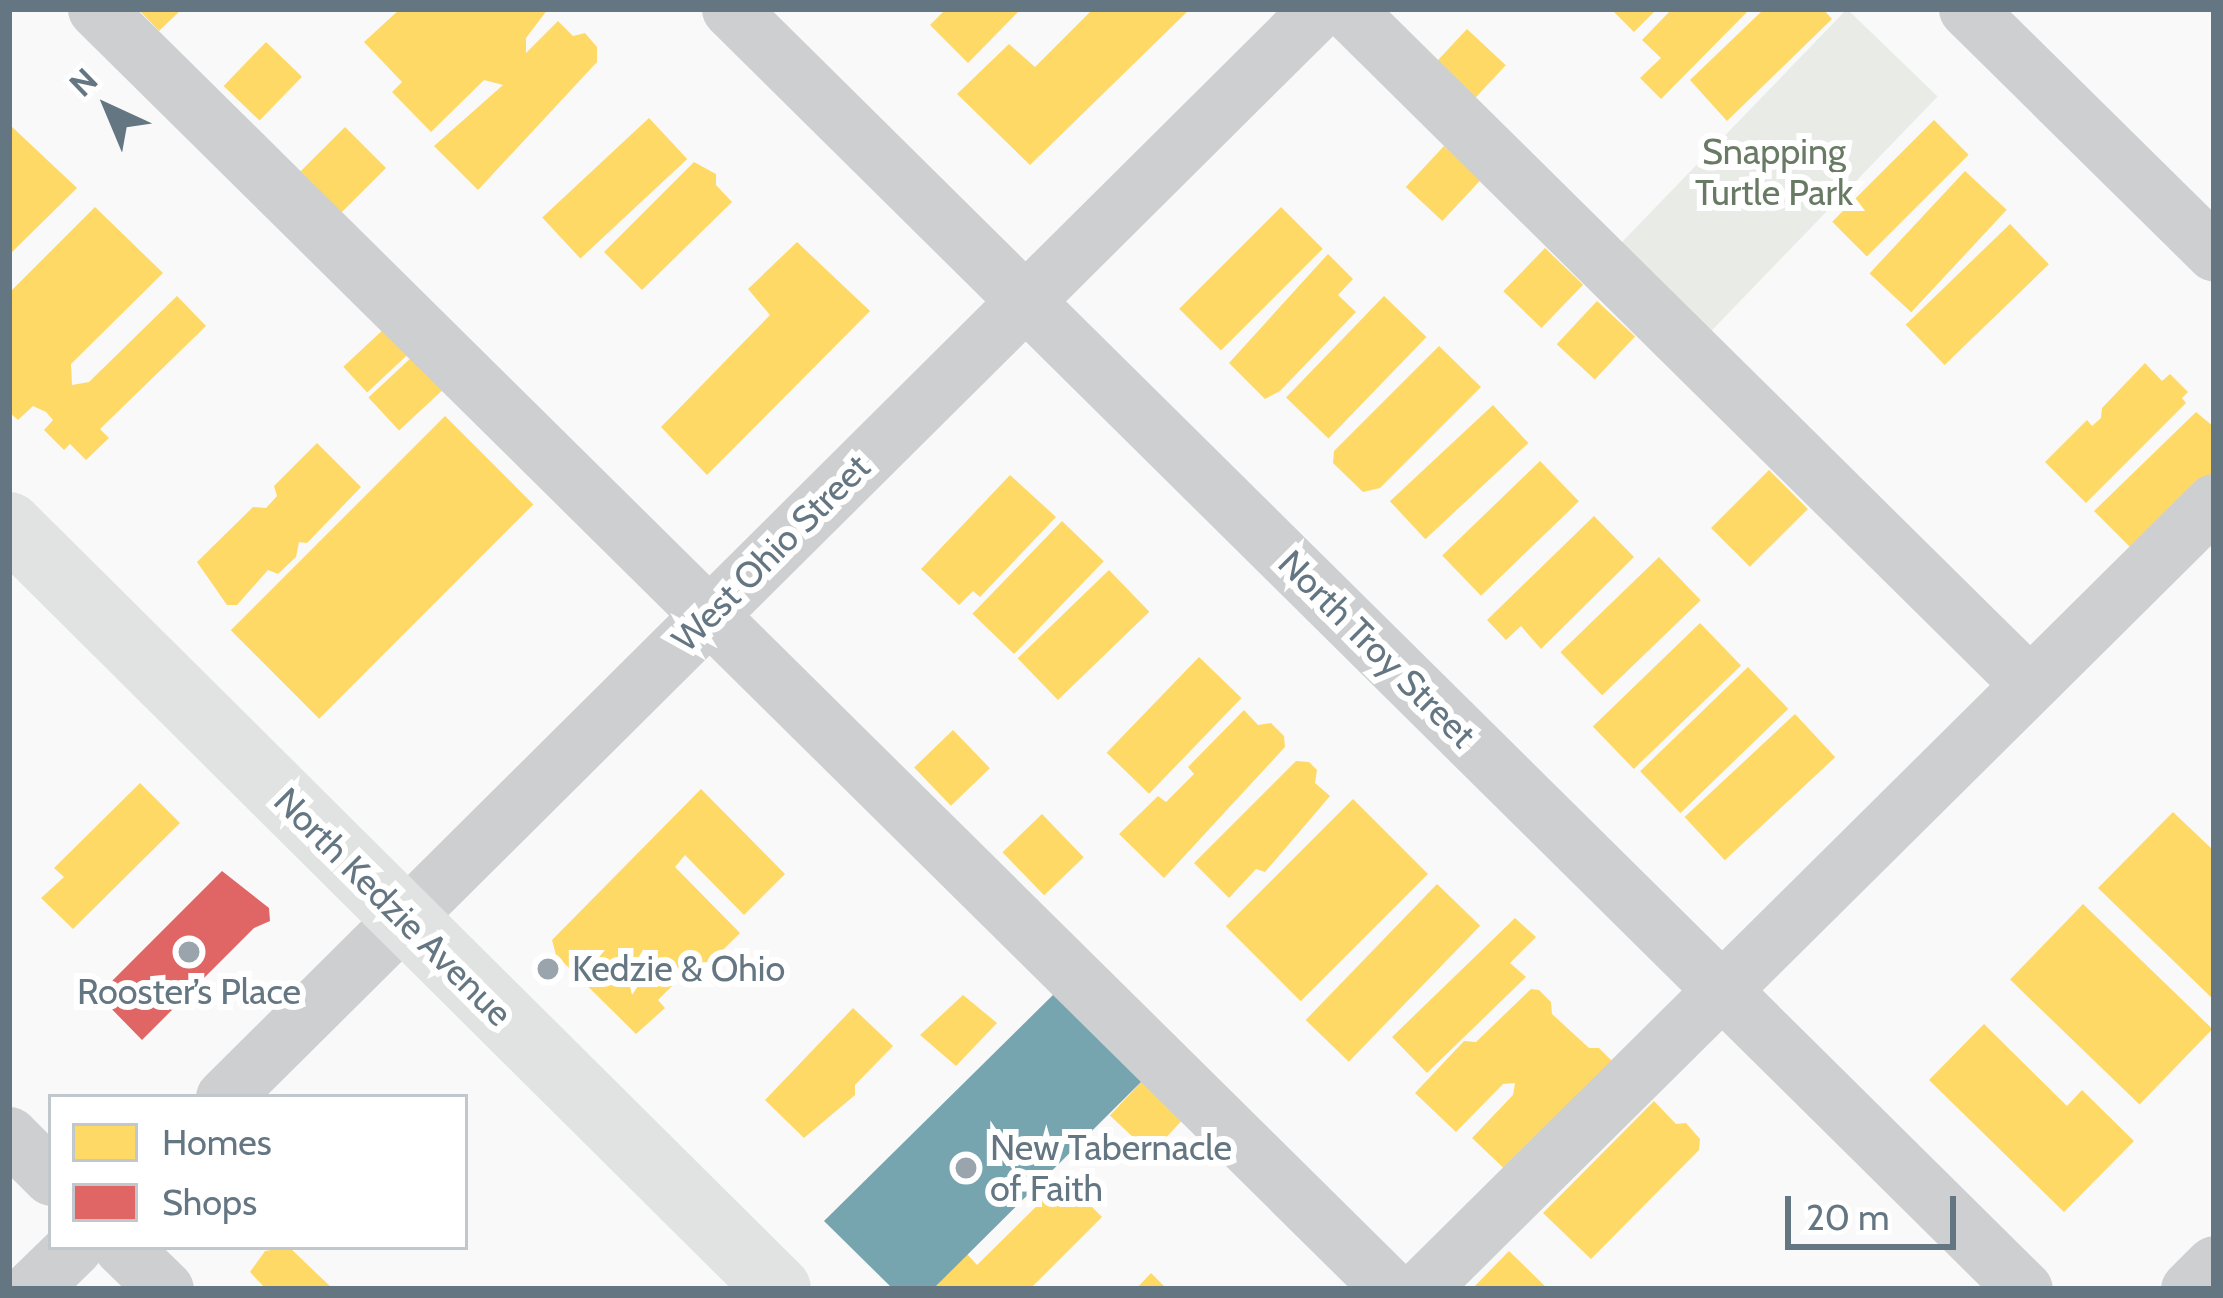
<!DOCTYPE html>
<html>
<head>
<meta charset="utf-8">
<style>
	body { margin:0 }
	#map { position:relative; width:2223px; height:1298px; overflow:hidden; background:#f9f9f9; font-family:Cabin,sans-serif }
	div>[style] { position:absolute }
	.green>* { inset:0; background:#e8ebe6; transform-origin:0 0 }
	.homes>* { inset:0; background:#ffd966; transform-origin:0 0 }
	.shops>* { inset:0; background:#e06666 }
	.public>* { inset:0; background:#76a5af }
	.minor>* { height:57px; margin:-28.5px; padding:0 28.5px; transform-origin:28.5px; border-radius:28.5px; background:#cecfd0 }
	.major>* { height:66px; margin:-33px; padding:0 33px; transform-origin:33px; border-radius:33px; background:#e1e2e2 }
	.dots>* { width:33px; height:33px; translate:-50% -50%; box-sizing:border-box; border:6px solid #fff; border-radius:50% }
	span { translate:-50% -50%; white-space:nowrap; text-align:center; line-height:1.15; -webkit-text-stroke:12px #fff; paint-order:stroke }
	.park-label { font-size:36px; color:#687a64 }
	.street-label { font-size:36px; color:#657683 }
	.poi-label { font-size:36px; color:#657683 }
	.left { translate:0 -50%; text-align:left }
	.frame { position:absolute; inset:0; border:12px solid #657683; pointer-events:none }
	.legend { position:absolute; left:48px; top:1094px; width:420px; height:156px; box-sizing:border-box; background:#fff; border:3px solid #c1c8cd; margin:0; padding:15px 21px; list-style:none; font-size:36px; color:#657683 }
	.legend li { display:flex; align-items:center; gap:24px; height:60px }
	.legend b { width:60px; border:3px solid #c1c8cd }
	.north { position:absolute; left:48px; top:48px; width:120px; height:120px; -webkit-text-stroke:9px #fff; paint-order:stroke; rotate:316deg; font-size:33px; font-weight:700; line-height:48px; text-align:center; color:#657683 }
	.north::after { content:''; display:block; margin:auto; width:42px; height:54px; background:#657683; clip-path:polygon(50% 0,100% 100%,50% 72%,0 100%) }
	.scale { position:absolute; left:1785px; top:1196px; width:171px; height:54px; box-sizing:border-box; border:6px solid #657683; border-top:0; padding-left:15px; font-size:36px; line-height:42px; white-space:nowrap; color:#657683; -webkit-text-stroke:9px #fff; paint-order:stroke }
</style>
</head>
<body>
<div id="map">
	<div class="green">
		<div style="left:1847px;top:9px;width:126px;height:336px;rotate:44deg"></div>
	</div>
	<div class="homes">
		<div style="clip-path:polygon(138px 9px,182px 9px,159px 31px)"></div>
		<div style="clip-path:polygon(400px 9px,548px 9px,526px 38px,526px 53px,558px 21px,573px 36px,585px 33px,597px 47px,597px 62px,478px 190px,434px 146px,503px 85px,484px 80px,431px 132px,392px 92px,402px 82px,364px 42px)"></div>
		<div style="clip-path:polygon(946px 9px,1021px 9px,968px 63px,930px 25px)"></div>
		<div style="clip-path:polygon(1093px 9px,1190px 9px,1030px 165px,957px 94px,1009px 44px,1035px 67px)"></div>
		<div style="clip-path:polygon(1611px 9px,1657px 9px,1634px 32px)"></div>
		<div style="clip-path:polygon(1672px 9px,1750px 9px,1661px 99px,1640px 78px,1661px 58px,1642px 40px)"></div>
		<div style="clip-path:polygon(1764px 9px,1823px 9px,1832px 19px,1727px 121px,1690px 80px)"></div>
		<div style="left:1467px;top:29px;width:53px;height:53px;rotate:43deg"></div>
		<div style="left:266px;top:42px;width:50px;height:61px;rotate:44deg"></div>
		<div style="left:649px;top:118px;width:56px;height:146px;rotate:47deg"></div>
		<div style="left:1934px;top:120px;width:49px;height:144px;rotate:45deg"></div>
		<div style="clip-path:polygon(9px 124px,77px 188px,9px 255px)"></div>
		<div style="left:345px;top:127px;width:58px;height:63px;rotate:45deg"></div>
		<div style="left:1444px;top:146px;width:50px;height:56px;rotate:43deg"></div>
		<div style="clip-path:polygon(694px 162px,716px 174px,716px 185px,732px 202px,642px 290px,604px 252px)"></div>
		<div style="left:1965px;top:171px;width:57px;height:140px;rotate:43deg"></div>
		<div style="clip-path:polygon(95px 207px,163px 273px,71px 364px,72px 385px,89px 382px,177px 296px,206px 326px,100px 429px,109px 438px,86px 460px,70px 444px,64px 450px,44px 430px,53px 420px,46px 412px,33px 406px,18px 420px,9px 412px,9px 293px)"></div>
		<div style="left:1281px;top:207px;width:59px;height:144px;rotate:45deg"></div>
		<div style="left:2010px;top:224px;width:56px;height:145px;rotate:46deg"></div>
		<div style="clip-path:polygon(797px 242px,870px 311px,707px 475px,661px 427px,770px 315px,748px 289px)"></div>
		<div style="left:1545px;top:248px;width:53px;height:60px;rotate:44deg"></div>
		<div style="clip-path:polygon(1328px 254px,1353px 279px,1338px 295px,1356px 312px,1280px 391px,1265px 399px,1229px 363px)"></div>
		<div style="left:1384px;top:296px;width:59px;height:141px;rotate:44deg"></div>
		<div style="left:1597px;top:301px;width:52px;height:59px;rotate:43deg"></div>
		<div style="left:385px;top:328px;width:35px;height:57px;rotate:47deg"></div>
		<div style="clip-path:polygon(1439px 346px,1481px 387px,1380px 488px,1363px 492px,1333px 463px,1334px 451px)"></div>
		<div style="left:413px;top:356px;width:45px;height:61px;rotate:47deg"></div>
		<div style="clip-path:polygon(2145px 363px,2162px 381px,2170px 374px,2188px 392px,2182px 398px,2186px 403px,2086px 503px,2045px 462px,2087px 420px,2092px 426px,2101px 418px,2102px 408px)"></div>
		<div style="left:1493px;top:405px;width:52px;height:141px;rotate:47deg"></div>
		<div style="clip-path:polygon(2196px 412px,2214px 427px,2214px 473px,2134px 551px,2094px 511px)"></div>
		<div style="left:445px;top:416px;width:125px;height:303px;rotate:45deg"></div>
		<div style="clip-path:polygon(317px 443px,361px 487px,307px 543px,299px 542px,296px 557px,278px 574px,268px 570px,237px 605px,227px 605px,197px 562px,253px 507px,266px 508px,277px 496px,274px 486px)"></div>
		<div style="left:1540px;top:461px;width:56px;height:136px;rotate:46deg"></div>
		<div style="left:1769px;top:470px;width:55px;height:82px;rotate:45deg"></div>
		<div style="clip-path:polygon(1010px 475px,1056px 517px,980px 597px,973px 591px,959px 605px,921px 569px)"></div>
		<div style="clip-path:polygon(1594px 516px,1634px 557px,1541px 649px,1521px 626px,1506px 640px,1487px 620px)"></div>
		<div style="left:1062px;top:521px;width:58px;height:129px;rotate:44deg"></div>
		<div style="left:1659px;top:557px;width:60px;height:137px;rotate:46deg"></div>
		<div style="left:1109px;top:570px;width:58px;height:127px;rotate:46deg"></div>
		<div style="left:1700px;top:623px;width:59px;height:149px;rotate:46deg"></div>
		<div style="left:1199px;top:657px;width:59px;height:133px;rotate:44deg"></div>
		<div style="left:1748px;top:667px;width:58px;height:150px;rotate:46deg"></div>
		<div style="clip-path:polygon(1244px 710px,1258px 725px,1271px 723px,1284px 736px,1285px 747px,1164px 878px,1119px 834px,1158px 796px,1166px 802px,1194px 774px,1188px 767px)"></div>
		<div style="left:1795px;top:714px;width:59px;height:151px;rotate:47deg"></div>
		<div style="left:953px;top:730px;width:53px;height:54px;rotate:46deg"></div>
		<div style="clip-path:polygon(1296px 761px,1309px 762px,1317px 770px,1315px 783px,1330px 796px,1265px 872px,1256px 869px,1229px 898px,1194px 863px)"></div>
		<div style="clip-path:polygon(140px 783px,180px 823px,73px 929px,41px 898px,64px 877px,54px 868px)"></div>
		<div style="clip-path:polygon(701px 789px,785px 874px,744px 915px,685px 855px,675px 867px,740px 933px,688px 985px,681px 977px,658px 1000px,665px 1008px,636px 1034px,556px 955px,552px 940px)"></div>
		<div style="left:1353px;top:799px;width:106px;height:180px;rotate:45deg"></div>
		<div style="clip-path:polygon(2173px 812px,2214px 851px,2214px 1000px,2098px 888px)"></div>
		<div style="left:1042px;top:814px;width:60px;height:55px;rotate:46deg"></div>
		<div style="left:1437px;top:884px;width:60px;height:189px;rotate:44deg"></div>
		<div style="left:2083px;top:904px;width:180px;height:105px;rotate:44deg"></div>
		<div style="clip-path:polygon(1515px 918px,1536px 937px,1510px 963px,1526px 977px,1427px 1073px,1392px 1037px)"></div>
		<div style="clip-path:polygon(1531px 989px,1539px 990px,1551px 1002px,1552px 1014px,1589px 1048px,1599px 1048px,1614px 1063px,1512px 1176px,1472px 1138px,1513px 1095px,1515px 1083px,1503px 1084px,1456px 1132px,1415px 1093px,1464px 1041px,1476px 1042px)"></div>
		<div style="clip-path:polygon(963px 995px,997px 1023px,956px 1066px,920px 1035px)"></div>
		<div style="clip-path:polygon(853px 1008px,893px 1046px,855px 1085px,855px 1095px,804px 1138px,765px 1100px)"></div>
		<div style="clip-path:polygon(1984px 1024px,2067px 1106px,2082px 1090px,2134px 1141px,2064px 1212px,1929px 1080px)"></div>
		<div style="left:1144px;top:1079px;width:56px;height:50px;rotate:43deg"></div>
		<div style="clip-path:polygon(1654px 1101px,1676px 1124px,1686px 1123px,1700px 1139px,1699px 1150px,1591px 1259px,1543px 1213px)"></div>
		<div style="clip-path:polygon(1064px 1179px,1102px 1217px,1030px 1289px,933px 1289px,967px 1254px,977px 1265px)"></div>
		<div style="clip-path:polygon(289px 1247px,333px 1289px,266px 1289px,250px 1272px,265px 1251px)"></div>
		<div style="clip-path:polygon(1509px 1251px,1548px 1289px,1472px 1289px)"></div>
		<div style="clip-path:polygon(1151px 1273px,1167px 1289px,1136px 1289px)"></div>
	</div>
	<div class="shops">
		<div style="clip-path:polygon(222px 871px,269px 908px,270px 921px,254px 928px,142px 1040px,98px 995px)"></div>
	</div>
	<div class="public">
		<div style="clip-path:polygon(1057px 991px,1144px 1079px,933px 1289px,893px 1289px,824px 1221px)"></div>
	</div>
	<div class="minor">
		<div style="left:96px;top:9px;width:1821px;rotate:44.67deg"></div>
		<div style="left:730px;top:9px;width:1820px;rotate:44.69deg"></div>
		<div style="left:1346px;top:9px;width:960px;rotate:44.66deg"></div>
		<div style="left:1967px;top:9px;width:347px;rotate:44.6deg"></div>
		<div style="left:224px;top:1097px;width:1544px;rotate:-44.82deg"></div>
		<div style="left:9px;top:1135px;width:59px;rotate:45deg"></div>
		<div style="left:122px;top:1247px;width:60px;rotate:44.3deg"></div>
		<div style="left:31px;top:1289px;width:60px;rotate:-44.3deg"></div>
		<div style="left:1420px;top:1289px;width:1118px;rotate:-44.75deg"></div>
		<div style="left:2189px;top:1289px;width:35px;rotate:-45deg"></div>
	</div>
	<div class="major">
		<div style="left:9px;top:525px;width:1084px;rotate:44.81deg"></div>
	</div>
	<div class="dots">
		<div style="left:189px;top:952px;background:#99a4ac"></div>
		<div style="left:548px;top:969px;background:#99a4ac"></div>
		<div style="left:966px;top:1168px;background:#99a4ac"></div>
	</div>
	<div class="park-label">
		<span style="left:1774px;top:172px">Snapping<br>Turtle Park</span>
	</div>
	<div class="street-label">
		<span style="left:771px;top:553px;rotate:-45deg">West Ohio Street</span>
		<span style="left:1377px;top:649px;rotate:45deg">North Troy Street</span>
		<span style="left:393px;top:907px;rotate:45deg">North Kedzie Avenue</span>
	</div>
	<div class="poi-label">
		<span class="left" style="left:572px;top:969px">Kedzie &amp; Ohio</span>
		<span style="left:189px;top:992px">Rooster’s Place</span>
		<span class="left" style="left:990px;top:1168px">New Tabernacle<br>of Faith</span>
	</div>
	<div class="frame"></div>
	<ul class="legend">
	<li><b style="height:33px;background:#ffd966"></b>Homes</li>
	<li><b style="height:33px;background:#e06666"></b>Shops</li>
	</ul>
	<div class="north">N</div>
	<div class="scale">20 m</div>
</div>
</body>
</html>
